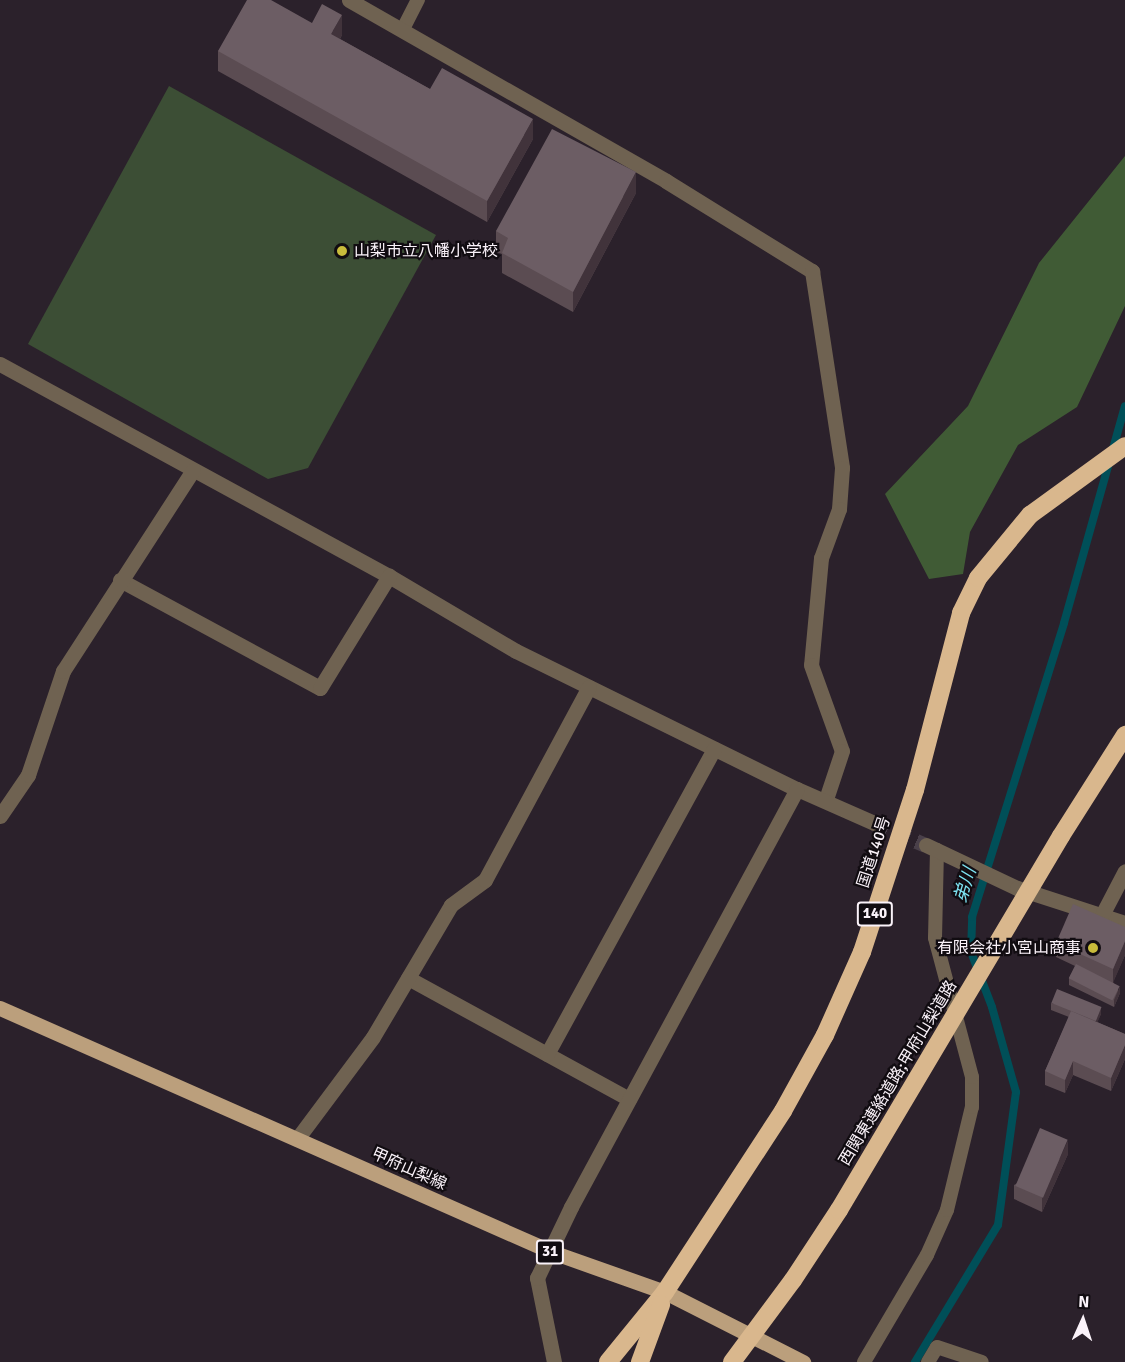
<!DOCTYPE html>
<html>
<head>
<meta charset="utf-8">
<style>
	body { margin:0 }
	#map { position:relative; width:1125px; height:1362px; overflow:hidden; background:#2b212b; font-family:Signika,"Noto Sans JP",sans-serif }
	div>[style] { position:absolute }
	.green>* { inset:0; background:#3c4e35 }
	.forest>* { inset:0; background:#405b35 }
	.stream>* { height:8px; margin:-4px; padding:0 4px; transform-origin:4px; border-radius:4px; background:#004f58 }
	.street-tunnel>* { height:15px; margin-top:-7.5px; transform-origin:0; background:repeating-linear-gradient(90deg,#4a404a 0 15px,transparent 0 23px) }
	.lane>* { height:14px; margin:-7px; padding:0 7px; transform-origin:7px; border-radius:7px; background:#6f6251 }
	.street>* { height:15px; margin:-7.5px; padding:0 7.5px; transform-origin:7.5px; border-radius:7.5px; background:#6f6251 }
	.primary>* { height:15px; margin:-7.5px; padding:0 7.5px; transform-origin:7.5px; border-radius:7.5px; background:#bb9f7c }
	.highway>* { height:18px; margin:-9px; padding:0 9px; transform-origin:9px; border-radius:9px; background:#d9b78d }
	.highway-bridge>* { height:18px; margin:-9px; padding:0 9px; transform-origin:9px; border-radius:9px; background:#d9b78d }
	.wall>* { inset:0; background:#5b4c52 }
	.shaded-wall>* { inset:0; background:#41333b }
	.building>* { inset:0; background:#6c5d64; transform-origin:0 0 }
	.dots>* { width:16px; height:16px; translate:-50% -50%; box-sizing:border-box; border:3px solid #110c11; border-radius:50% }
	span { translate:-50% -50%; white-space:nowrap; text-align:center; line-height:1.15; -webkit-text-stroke:4.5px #110c11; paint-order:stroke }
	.shield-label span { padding:2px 4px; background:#110c11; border:2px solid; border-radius:4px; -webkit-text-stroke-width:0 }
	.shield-label { font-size:15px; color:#faf2f9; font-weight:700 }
	.poi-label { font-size:16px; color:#faf2f9 }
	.left { translate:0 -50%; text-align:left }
	.right { translate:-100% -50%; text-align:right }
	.street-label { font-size:16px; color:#faf2f9 }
	.water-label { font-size:18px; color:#7ee4f3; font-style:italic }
	.north { position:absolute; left:1053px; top:1290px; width:60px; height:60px; -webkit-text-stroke:4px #110c11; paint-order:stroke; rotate:3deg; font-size:16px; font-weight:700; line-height:24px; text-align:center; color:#faf2f9 }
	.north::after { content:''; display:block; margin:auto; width:21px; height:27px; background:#faf2f9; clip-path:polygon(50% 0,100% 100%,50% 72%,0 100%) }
</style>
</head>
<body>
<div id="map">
	<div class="green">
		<div style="clip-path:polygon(169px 86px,436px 235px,308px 468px,268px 479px,28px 344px)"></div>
	</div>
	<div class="forest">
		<div style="clip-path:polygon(1125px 156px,1125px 306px,1077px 407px,1018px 445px,970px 532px,963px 574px,929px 579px,885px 494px,968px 406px,1039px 263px)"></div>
	</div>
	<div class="stream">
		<div style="left:915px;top:1362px;width:160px;rotate:-58.8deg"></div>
		<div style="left:998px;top:1225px;width:134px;rotate:-82.3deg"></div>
		<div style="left:1016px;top:1092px;width:88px;rotate:-105.8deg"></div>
		<div style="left:992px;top:1007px;width:59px;rotate:-110.9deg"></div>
		<div style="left:971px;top:952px;width:35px;rotate:-88deg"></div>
		<div style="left:972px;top:917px;width:308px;rotate:-72.6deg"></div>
		<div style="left:1064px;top:623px;width:225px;rotate:-74.3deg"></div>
	</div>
	<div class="street-tunnel">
		<div style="left:874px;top:823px;width:56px;rotate:22.9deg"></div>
	</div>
	<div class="lane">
		<div style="left:403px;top:29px;width:33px;rotate:-63deg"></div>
		<div style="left:864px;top:1362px;width:124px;rotate:-59.5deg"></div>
		<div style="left:927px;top:1255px;width:49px;rotate:-66deg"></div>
		<div style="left:947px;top:1210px;width:106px;rotate:-76.4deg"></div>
		<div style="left:972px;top:1107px;width:30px;rotate:-90deg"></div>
		<div style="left:972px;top:1077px;width:144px;rotate:-104.9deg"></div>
		<div style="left:935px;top:938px;width:88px;rotate:-88.7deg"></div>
		<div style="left:928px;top:1362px;width:17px;rotate:-59deg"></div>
		<div style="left:937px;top:1347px;width:47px;rotate:18.4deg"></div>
	</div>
	<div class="street">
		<div style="left:349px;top:0;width:365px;rotate:29.7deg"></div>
		<div style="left:666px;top:181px;width:172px;rotate:31.7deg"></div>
		<div style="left:812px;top:271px;width:199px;rotate:81.3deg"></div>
		<div style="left:842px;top:468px;width:41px;rotate:94.2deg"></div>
		<div style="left:839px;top:509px;width:52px;rotate:110.2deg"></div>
		<div style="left:821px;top:558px;width:107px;rotate:95.3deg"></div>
		<div style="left:811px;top:665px;width:91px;rotate:70.2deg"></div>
		<div style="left:842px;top:751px;width:51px;rotate:108.4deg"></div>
		<div style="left:0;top:364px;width:443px;rotate:28.6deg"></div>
		<div style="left:389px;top:576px;width:147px;rotate:30.6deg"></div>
		<div style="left:516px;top:651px;width:313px;rotate:26.2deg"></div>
		<div style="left:797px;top:789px;width:84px;rotate:23.8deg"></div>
		<div style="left:120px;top:580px;width:227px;rotate:28.4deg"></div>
		<div style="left:320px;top:688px;width:132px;rotate:-58.4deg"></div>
		<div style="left:0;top:816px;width:50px;rotate:-55.7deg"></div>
		<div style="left:28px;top:775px;width:110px;rotate:-71.4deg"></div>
		<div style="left:63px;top:671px;width:239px;rotate:-57.1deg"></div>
		<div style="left:926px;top:845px;width:101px;rotate:25.3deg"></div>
		<div style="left:1017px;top:888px;width:114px;rotate:18deg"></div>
		<div style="left:1103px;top:913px;width:47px;rotate:-62.4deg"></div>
		<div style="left:408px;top:978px;width:252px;rotate:28.7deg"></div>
		<div style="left:547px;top:1054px;width:348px;rotate:-61.3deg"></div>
		<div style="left:297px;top:1139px;width:127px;rotate:-53.3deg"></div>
		<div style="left:373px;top:1037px;width:153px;rotate:-59.4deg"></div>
		<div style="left:451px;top:905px;width:42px;rotate:-36.3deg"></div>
		<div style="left:485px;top:880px;width:219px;rotate:-61.7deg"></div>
		<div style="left:554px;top:1362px;width:86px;rotate:-101.4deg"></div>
		<div style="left:537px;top:1278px;width:79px;rotate:-64.4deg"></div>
		<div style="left:571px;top:1207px;width:475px;rotate:-61.6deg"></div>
	</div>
	<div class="primary">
		<div style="left:0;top:1008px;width:604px;rotate:23.85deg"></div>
		<div style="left:552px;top:1252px;width:120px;rotate:19.5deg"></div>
		<div style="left:665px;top:1292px;width:155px;rotate:26.9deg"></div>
	</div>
	<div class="highway">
		<div style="left:1061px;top:836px;width:120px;rotate:-57.6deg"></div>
		<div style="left:608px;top:1362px;width:90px;rotate:-50.8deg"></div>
		<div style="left:665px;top:1292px;width:216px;rotate:-56.9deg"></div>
		<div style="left:783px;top:1111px;width:87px;rotate:-61.1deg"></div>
		<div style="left:825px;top:1035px;width:91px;rotate:-66deg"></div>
		<div style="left:862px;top:952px;width:170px;rotate:-71.9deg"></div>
		<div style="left:915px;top:790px;width:183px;rotate:-75.4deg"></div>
		<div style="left:961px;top:613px;width:39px;rotate:-64deg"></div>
		<div style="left:978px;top:578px;width:82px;rotate:-50.5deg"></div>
		<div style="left:1030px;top:515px;width:117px;rotate:-36deg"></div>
		<div style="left:640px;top:1362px;width:61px;rotate:-69.8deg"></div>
	</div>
	<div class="highway-bridge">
		<div style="left:732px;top:1362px;width:102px;rotate:-53.4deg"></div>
		<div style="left:793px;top:1280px;width:84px;rotate:-56.7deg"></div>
		<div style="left:839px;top:1210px;width:435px;rotate:-59.3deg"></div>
	</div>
	<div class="wall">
		<div style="clip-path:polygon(312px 23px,342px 35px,340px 39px,430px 89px,533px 139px,487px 222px,218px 71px,218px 51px)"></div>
		<div style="clip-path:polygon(636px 193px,573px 312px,502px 273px,502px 254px,496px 252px,496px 231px)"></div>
		<div style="clip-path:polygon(1125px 927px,1125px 955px,1113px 982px,1120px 993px,1114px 1007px,1069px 985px,1069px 978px,1075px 966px,1056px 957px,1056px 943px)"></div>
		<div style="clip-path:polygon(1051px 1003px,1101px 1014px,1097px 1022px,1125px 1034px,1125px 1059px,1111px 1091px,1073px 1075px,1065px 1093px,1045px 1085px,1045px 1071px,1069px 1017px,1051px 1010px)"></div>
		<div style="clip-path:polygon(1068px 1154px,1042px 1212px,1014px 1199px,1014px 1185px)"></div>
	</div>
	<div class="shaded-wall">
		<div style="clip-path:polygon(342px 15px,342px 35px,331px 54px,331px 34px)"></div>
		<div style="clip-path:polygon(533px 119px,533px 139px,487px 222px,487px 201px)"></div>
		<div style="clip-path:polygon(636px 172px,636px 193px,573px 312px,573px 292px)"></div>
		<div style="clip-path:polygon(1125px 941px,1125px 955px,1113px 983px,1113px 969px)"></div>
		<div style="clip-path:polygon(1120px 986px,1120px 993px,1114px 1007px,1114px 1000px)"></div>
		<div style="clip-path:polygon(1101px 1007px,1101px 1014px,1095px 1028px,1095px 1021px)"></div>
		<div style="clip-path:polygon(1125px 1045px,1125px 1059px,1111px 1091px,1111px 1078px)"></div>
		<div style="clip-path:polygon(1073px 1061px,1073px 1075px,1065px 1093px,1065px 1080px)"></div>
		<div style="clip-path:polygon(1068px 1140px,1068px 1154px,1042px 1212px,1042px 1198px)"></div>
	</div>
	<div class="building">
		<div style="clip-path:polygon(247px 0,271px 0,312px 23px,322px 4px,342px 15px,331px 34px,430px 89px,442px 68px,533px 119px,487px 201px,218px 51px)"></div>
		<div style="clip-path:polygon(552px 129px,636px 172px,573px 292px,502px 253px,508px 238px,496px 231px)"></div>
		<div style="clip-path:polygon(1073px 904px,1125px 927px,1125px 941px,1113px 969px,1056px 943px)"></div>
		<div style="left:1076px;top:964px;width:49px;height:16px;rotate:27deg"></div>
		<div style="left:1057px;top:989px;width:48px;height:15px;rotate:22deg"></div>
		<div style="clip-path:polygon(1071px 1011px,1125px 1034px,1125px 1045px,1111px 1078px,1073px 1061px,1065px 1080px,1045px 1071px)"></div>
		<div style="left:1040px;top:1128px;width:30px;height:63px;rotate:23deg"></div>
	</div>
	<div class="dots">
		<div style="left:342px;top:251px;background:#c8bb3b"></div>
		<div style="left:1093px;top:948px;background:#c8bb3b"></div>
	</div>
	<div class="shield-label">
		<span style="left:875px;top:914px">140</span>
		<span style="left:550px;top:1252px">31</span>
	</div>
	<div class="poi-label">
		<span class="left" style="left:354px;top:251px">山梨市立八幡小学校</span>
		<span class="right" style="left:1081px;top:948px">有限会社小宮山商事</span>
	</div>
	<div class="street-label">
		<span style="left:874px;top:852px;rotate:-72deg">国道140号</span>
		<span style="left:898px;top:1073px;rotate:-59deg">西関東連絡道路;甲府山梨道路</span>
		<span style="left:409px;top:1169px;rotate:24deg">甲府山梨線</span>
	</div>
	<div class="water-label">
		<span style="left:965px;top:885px;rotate:-73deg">弟川</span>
	</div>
	<div class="north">N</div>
</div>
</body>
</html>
